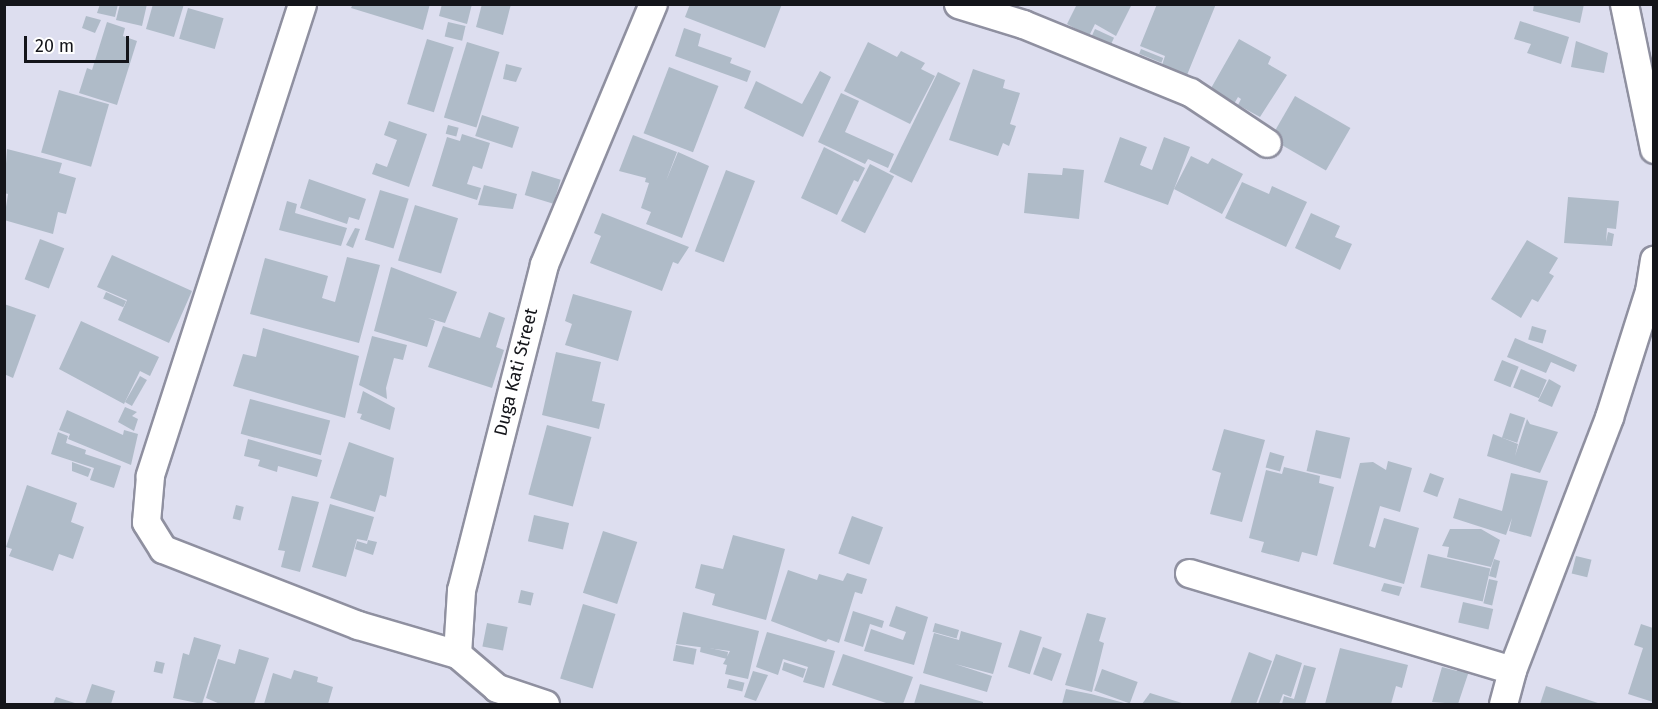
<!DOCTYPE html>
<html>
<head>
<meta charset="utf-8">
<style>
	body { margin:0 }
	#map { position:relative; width:1658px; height:709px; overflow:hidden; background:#dddeef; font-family:"Fira Sans",sans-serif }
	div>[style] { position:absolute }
	.building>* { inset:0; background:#afbbc8; transform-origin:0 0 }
	.roads { filter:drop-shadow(2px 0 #8f90a0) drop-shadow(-2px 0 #8f90a0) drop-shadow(0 2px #8f90a0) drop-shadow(0 -2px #8f90a0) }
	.minor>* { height:27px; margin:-13.5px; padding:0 13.5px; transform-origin:13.5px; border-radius:13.5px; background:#fff }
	span { translate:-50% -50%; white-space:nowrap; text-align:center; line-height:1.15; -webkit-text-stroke:5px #fff; paint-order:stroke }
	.street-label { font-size:18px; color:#14151a }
	.frame { position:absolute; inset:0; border:6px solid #14151a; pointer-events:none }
	.scale { position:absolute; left:24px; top:36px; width:105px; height:27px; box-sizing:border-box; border:3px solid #14151a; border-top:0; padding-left:8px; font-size:18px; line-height:21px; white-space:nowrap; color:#14151a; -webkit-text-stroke:4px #fff; paint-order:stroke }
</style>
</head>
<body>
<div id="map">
	<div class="building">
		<div style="clip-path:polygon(100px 4px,118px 4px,115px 17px,97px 13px)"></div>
		<div style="clip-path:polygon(120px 4px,147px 4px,142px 26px,116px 20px)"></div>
		<div style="clip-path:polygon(153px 4px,184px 4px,174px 37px,146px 29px)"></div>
		<div style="clip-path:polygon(353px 4px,430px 4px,423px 30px,351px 8px)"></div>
		<div style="clip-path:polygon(442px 4px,472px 4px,467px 24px,439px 16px)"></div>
		<div style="clip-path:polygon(482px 4px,511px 4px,503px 35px,476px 27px)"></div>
		<div style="clip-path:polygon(690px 4px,782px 4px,765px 48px,685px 17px)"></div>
		<div style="clip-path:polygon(1077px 4px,1132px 4px,1116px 36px,1095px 24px,1089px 36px,1067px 24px)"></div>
		<div style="clip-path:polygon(1157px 4px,1216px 4px,1187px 75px,1162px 65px,1165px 56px,1140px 46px)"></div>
		<div style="clip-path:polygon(1534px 4px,1584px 4px,1580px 23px,1533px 11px)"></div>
		<div style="left:188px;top:8px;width:37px;height:32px;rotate:16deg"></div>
		<div style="clip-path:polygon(86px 16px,101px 20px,95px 33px,82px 28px)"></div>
		<div style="clip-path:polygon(1520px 21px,1569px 37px,1561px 64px,1527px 53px,1531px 44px,1514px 39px)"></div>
		<div style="clip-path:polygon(107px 22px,125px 28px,123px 36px,137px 41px,117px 105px,79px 93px,87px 68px,92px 70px)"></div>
		<div style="left:448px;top:22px;width:18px;height:15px;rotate:13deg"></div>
		<div style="clip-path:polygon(684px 28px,701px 34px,698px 46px,732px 58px,730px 63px,751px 71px,747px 82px,675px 56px)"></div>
		<div style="left:1095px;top:29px;width:21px;height:9px;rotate:25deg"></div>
		<div style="left:427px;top:39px;width:28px;height:68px;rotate:17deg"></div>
		<div style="clip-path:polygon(1239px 39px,1271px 57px,1268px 64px,1287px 75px,1260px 117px,1238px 105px,1241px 99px,1238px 97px,1234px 104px,1210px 90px)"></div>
		<div style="clip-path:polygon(1576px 41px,1608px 53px,1604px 73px,1571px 67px)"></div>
		<div style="left:467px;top:42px;width:34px;height:79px;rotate:17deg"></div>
		<div style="clip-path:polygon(868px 42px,897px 57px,901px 51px,925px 63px,921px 69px,935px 76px,910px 124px,844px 91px)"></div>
		<div style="left:1141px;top:49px;width:24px;height:5px;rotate:22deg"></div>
		<div style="clip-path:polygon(506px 64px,522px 68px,516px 82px,503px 79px)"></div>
		<div style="left:669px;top:67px;width:53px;height:71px;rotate:21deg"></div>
		<div style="clip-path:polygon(973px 69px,1005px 80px,1003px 88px,1020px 93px,1010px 124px,1016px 126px,1009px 146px,1003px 143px,998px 156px,949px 140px)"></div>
		<div style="clip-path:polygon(820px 71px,831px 77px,803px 137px,744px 108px,756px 81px,802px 104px)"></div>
		<div style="left:938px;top:72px;width:25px;height:111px;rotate:26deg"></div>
		<div style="left:59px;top:90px;width:52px;height:65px;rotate:16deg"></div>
		<div style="clip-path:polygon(841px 93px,859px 101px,845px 132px,894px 154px,888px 168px,868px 159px,865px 164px,818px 142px)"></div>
		<div style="left:1295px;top:96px;width:64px;height:49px;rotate:30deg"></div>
		<div style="left:482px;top:115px;width:39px;height:22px;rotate:18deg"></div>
		<div style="clip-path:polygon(389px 121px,427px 134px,409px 187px,372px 174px,376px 163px,387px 167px,397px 140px,384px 135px)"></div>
		<div style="left:448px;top:125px;width:11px;height:9px;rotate:15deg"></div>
		<div style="clip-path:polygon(462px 134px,490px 143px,482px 169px,473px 166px,467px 184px,481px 188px,477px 200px,432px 186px,447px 137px,460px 141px)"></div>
		<div style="clip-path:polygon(633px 135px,677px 152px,666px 181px,678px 152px,709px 166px,682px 238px,646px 224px,651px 212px,641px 208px,649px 183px,645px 182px,646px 178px,619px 171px)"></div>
		<div style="clip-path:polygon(1120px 137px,1147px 147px,1140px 165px,1152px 170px,1164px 137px,1190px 147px,1168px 205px,1104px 182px)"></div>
		<div style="clip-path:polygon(824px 147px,865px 168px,858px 182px,854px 180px,837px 215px,801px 198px)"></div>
		<div style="clip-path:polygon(7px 149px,62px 163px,59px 173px,76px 178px,66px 214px,58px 212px,53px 234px,4px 220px,8px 194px,4px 193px)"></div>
		<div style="clip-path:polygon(1191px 156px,1208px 164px,1212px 158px,1243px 174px,1222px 214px,1174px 189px)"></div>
		<div style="left:870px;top:164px;width:27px;height:64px;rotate:27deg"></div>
		<div style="clip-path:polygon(1063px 168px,1084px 170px,1079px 219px,1024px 213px,1028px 173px,1062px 175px)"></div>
		<div style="left:726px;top:170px;width:31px;height:87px;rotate:21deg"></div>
		<div style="left:532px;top:171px;width:30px;height:25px;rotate:17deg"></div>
		<div style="clip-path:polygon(309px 179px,366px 199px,359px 220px,349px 217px,347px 224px,300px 208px)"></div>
		<div style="clip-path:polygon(1242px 182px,1269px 194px,1272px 186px,1307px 202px,1286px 247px,1225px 218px)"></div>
		<div style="clip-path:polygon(484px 185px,517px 194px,513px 209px,478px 205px)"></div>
		<div style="left:380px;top:190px;width:30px;height:52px;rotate:17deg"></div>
		<div style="clip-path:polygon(1568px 197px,1619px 201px,1616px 229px,1607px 228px,1606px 242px,1608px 232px,1614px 234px,1612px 246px,1564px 243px)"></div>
		<div style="clip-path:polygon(287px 201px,297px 204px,295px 213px,347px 228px,341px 246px,279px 230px)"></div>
		<div style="left:415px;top:205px;width:45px;height:58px;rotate:17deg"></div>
		<div style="clip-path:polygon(602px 213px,689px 247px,678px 264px,673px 262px,662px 291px,590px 263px,601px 236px,594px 233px)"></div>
		<div style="clip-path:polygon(1311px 213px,1340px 226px,1335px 237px,1352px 244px,1340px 270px,1295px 248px)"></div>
		<div style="clip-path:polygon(355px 228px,360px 229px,353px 248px,346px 245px)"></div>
		<div style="left:40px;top:239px;width:26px;height:43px;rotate:21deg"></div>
		<div style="clip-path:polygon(1527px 240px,1558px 258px,1549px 273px,1554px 276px,1538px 302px,1532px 299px,1521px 318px,1491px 299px)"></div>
		<div style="clip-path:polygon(112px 255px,192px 291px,169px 343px,118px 320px,127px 300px,97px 287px)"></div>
		<div style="clip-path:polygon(347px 257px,380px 265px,359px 343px,250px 314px,265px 258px,328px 276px,322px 298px,335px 302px)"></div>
		<div style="clip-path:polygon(391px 267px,457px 292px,445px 323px,428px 318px,435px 321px,427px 347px,374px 331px)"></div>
		<div style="left:106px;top:292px;width:22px;height:7px;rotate:24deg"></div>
		<div style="clip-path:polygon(573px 294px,632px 311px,618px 361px,565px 345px,572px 324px,565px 321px)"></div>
		<div style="clip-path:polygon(4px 304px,36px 315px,13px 378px,4px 374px)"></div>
		<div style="clip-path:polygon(489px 312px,505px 318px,496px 347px,504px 350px,492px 388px,428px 367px,443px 326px,480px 338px)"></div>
		<div style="clip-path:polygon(81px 321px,159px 357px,150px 376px,140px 371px,124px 404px,59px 369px)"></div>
		<div style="left:1532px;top:326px;width:15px;height:14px;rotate:16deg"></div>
		<div style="clip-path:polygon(263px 328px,359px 356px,345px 418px,233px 386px,243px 354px,256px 357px)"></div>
		<div style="clip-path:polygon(372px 336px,407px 345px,403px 360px,394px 358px,386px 388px,387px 399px,359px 385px)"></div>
		<div style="clip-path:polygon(1515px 338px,1577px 365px,1574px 372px,1551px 362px,1546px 373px,1507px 357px)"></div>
		<div style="clip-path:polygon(556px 352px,601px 362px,592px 401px,605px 404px,599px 429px,542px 415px)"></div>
		<div style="left:1502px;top:360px;width:18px;height:22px;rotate:22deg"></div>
		<div style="left:1521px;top:369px;width:28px;height:20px;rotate:23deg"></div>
		<div style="left:140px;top:376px;width:8px;height:30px;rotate:30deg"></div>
		<div style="clip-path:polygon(1549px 379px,1561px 386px,1552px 407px,1538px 401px)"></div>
		<div style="clip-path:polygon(363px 391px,395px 408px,390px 430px,360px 419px,362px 414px,357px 413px)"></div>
		<div style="left:250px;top:399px;width:83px;height:36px;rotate:15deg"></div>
		<div style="clip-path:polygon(125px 407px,137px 412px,132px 416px,138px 419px,134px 431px,118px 422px)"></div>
		<div style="clip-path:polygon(67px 410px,123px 435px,124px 430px,138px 434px,131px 465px,68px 439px,70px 434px,59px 430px)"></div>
		<div style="left:1510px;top:413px;width:16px;height:26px;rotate:18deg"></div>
		<div style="clip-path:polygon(1527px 419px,1530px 424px,1558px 432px,1540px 473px,1487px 456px,1493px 434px,1518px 444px,1515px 456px)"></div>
		<div style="left:547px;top:425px;width:46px;height:72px;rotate:15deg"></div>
		<div style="clip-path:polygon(1224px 429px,1265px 440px,1242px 522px,1210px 514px,1221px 473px,1212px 470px)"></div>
		<div style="left:1316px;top:430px;width:35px;height:42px;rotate:13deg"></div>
		<div style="clip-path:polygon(58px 432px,68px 436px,66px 443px,86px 450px,85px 454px,121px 466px,114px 488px,90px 480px,94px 468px,51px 454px)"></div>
		<div style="clip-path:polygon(248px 439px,322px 460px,317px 477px,278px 466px,277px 472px,258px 466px,260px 460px,244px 456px)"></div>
		<div style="clip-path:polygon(349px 442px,394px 458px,386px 497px,380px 495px,375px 512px,330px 498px)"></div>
		<div style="left:1270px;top:452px;width:15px;height:16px;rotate:16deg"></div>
		<div style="clip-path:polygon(1388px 461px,1412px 468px,1400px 512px,1380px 506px,1369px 546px,1375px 548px,1384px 518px,1419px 528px,1404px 584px,1333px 564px,1360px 463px,1373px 462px,1386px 470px)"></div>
		<div style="clip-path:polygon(72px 462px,91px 469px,88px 477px,72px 471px)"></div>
		<div style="clip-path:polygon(1284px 467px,1320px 476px,1319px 483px,1334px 487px,1317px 556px,1302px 552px,1299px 562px,1261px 552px,1264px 542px,1249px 538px,1266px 470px,1282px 474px)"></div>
		<div style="left:1430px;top:473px;width:15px;height:20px;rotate:20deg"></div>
		<div style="clip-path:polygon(1511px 473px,1548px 481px,1531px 537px,1509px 531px,1512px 518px,1506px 535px,1453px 518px,1459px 498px,1502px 511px)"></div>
		<div style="clip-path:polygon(27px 485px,77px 503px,71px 522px,84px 527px,73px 559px,59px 554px,53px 571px,9px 556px,12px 549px,6px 547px)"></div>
		<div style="clip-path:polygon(292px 496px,319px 502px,300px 572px,281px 567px,285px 551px,278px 550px)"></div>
		<div style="clip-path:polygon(330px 504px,374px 517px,367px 541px,357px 539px,346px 577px,312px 567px)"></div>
		<div style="left:236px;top:505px;width:8px;height:14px;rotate:14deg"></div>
		<div style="left:534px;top:515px;width:36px;height:27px;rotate:13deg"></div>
		<div style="left:852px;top:516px;width:33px;height:40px;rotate:20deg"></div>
		<div style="clip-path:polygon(1450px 529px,1481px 529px,1500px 540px,1491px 567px,1447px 557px,1449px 547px,1442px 546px)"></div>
		<div style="left:603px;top:531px;width:36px;height:65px;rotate:18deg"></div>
		<div style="clip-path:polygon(733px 535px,785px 549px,766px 620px,712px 605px,715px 594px,695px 588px,701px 564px,723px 569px)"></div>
		<div style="clip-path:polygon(368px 540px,377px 542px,373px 555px,355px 549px,357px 541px,367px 544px)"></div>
		<div style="left:1428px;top:554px;width:64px;height:34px;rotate:13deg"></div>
		<div style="left:1576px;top:556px;width:16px;height:18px;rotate:14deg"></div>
		<div style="clip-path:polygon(1494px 559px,1500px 561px,1496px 578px,1489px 576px)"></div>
		<div style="clip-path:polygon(788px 570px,817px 580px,819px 574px,843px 581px,847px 573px,867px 579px,862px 594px,855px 592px,839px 643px,828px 639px,826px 642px,771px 621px)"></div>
		<div style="left:1489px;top:579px;width:9px;height:25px;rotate:13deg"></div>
		<div style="clip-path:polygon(1384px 583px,1402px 587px,1399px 596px,1381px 591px)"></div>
		<div style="left:521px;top:590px;width:13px;height:13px;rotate:13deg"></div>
		<div style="left:1463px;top:602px;width:31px;height:21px;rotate:13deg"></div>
		<div style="left:583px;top:604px;width:34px;height:78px;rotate:17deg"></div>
		<div style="clip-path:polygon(896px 606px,928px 617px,914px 665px,864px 651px,871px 629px,903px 640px,906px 632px,889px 626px)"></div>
		<div style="clip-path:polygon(853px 611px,884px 621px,882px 628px,870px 624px,863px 647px,844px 641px)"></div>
		<div style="clip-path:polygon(683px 612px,759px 631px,748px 679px,725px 674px,727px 665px,723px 664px,730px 651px,676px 644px)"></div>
		<div style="clip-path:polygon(1087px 613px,1106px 618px,1099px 641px,1104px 643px,1092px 692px,1065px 685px)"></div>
		<div style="left:487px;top:623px;width:21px;height:24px;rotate:11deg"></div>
		<div style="left:935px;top:623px;width:25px;height:9px;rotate:16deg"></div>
		<div style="clip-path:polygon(1641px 624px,1653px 628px,1653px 702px,1628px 694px,1643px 648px,1634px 645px)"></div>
		<div style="left:1020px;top:630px;width:23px;height:39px;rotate:18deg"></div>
		<div style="clip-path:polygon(961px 631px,1002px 643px,993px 674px,955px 664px,992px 676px,987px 692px,923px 673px,934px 633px,959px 640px)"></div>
		<div style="clip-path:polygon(767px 632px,835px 651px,824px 688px,803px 682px,808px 667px,783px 659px,778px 675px,756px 667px)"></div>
		<div style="clip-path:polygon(194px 637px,221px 645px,202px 704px,173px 698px,183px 653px,189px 655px)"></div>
		<div style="left:676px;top:645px;width:21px;height:16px;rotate:11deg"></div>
		<div style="clip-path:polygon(701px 646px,728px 652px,727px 659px,700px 652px)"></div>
		<div style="left:1043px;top:647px;width:20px;height:29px;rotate:20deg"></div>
		<div style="clip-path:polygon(1340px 648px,1408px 665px,1402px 688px,1396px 686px,1391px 704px,1325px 704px)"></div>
		<div style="clip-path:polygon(239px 649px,269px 658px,254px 704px,220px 704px,206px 698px,218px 659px,235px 664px)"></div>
		<div style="clip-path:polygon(1249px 652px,1272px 661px,1256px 704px,1230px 704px)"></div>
		<div style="clip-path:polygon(843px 654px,913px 677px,903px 704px,889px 704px,832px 685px)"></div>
		<div style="clip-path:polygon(1276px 654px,1302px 663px,1291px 697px,1283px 694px,1279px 704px,1258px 704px)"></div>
		<div style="left:156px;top:661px;width:9px;height:11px;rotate:13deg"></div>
		<div style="clip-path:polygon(784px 662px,806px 669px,803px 678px,782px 670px)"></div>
		<div style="clip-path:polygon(1304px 665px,1316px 668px,1305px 704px,1282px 704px,1284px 696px,1294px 699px)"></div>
		<div style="clip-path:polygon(1458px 666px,1469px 671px,1458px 704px,1432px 702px,1442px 667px,1457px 671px)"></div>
		<div style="left:1102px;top:669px;width:38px;height:23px;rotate:20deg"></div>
		<div style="clip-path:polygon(294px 670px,318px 677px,317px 682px,333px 687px,328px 704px,264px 704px,273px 673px,291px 679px)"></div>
		<div style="clip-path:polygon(753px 671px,768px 675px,756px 701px,744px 697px)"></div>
		<div style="left:729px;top:679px;width:16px;height:9px;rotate:14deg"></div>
		<div style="clip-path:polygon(92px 684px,115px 691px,111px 704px,85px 704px)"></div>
		<div style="clip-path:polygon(920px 684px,983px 702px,983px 704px,914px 704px)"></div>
		<div style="clip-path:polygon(1546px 686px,1601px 704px,1540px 704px)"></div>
		<div style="clip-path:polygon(1066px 689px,1091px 694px,1128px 704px,1062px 704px)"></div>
		<div style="clip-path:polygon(1150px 693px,1185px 704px,1142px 704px)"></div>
		<div style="clip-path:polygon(56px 697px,78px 704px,53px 704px)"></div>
	</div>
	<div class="roads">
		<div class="minor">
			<div style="left:302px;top:4px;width:496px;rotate:107.9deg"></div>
			<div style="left:150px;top:476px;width:46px;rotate:95deg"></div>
			<div style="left:146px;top:522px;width:32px;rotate:58deg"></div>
			<div style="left:163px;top:549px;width:209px;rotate:21.3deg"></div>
			<div style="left:358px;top:625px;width:103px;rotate:16.3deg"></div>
			<div style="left:958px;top:4px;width:68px;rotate:17.1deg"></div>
			<div style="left:1023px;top:24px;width:180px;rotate:22.2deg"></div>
			<div style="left:1190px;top:92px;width:92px;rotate:33.5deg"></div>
			<div style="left:1624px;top:4px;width:148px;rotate:78.3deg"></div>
			<div style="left:1189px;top:573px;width:337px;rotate:16.7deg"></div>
			<div style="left:545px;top:704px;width:51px;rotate:-161.6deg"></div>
			<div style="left:497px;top:688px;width:52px;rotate:-139.6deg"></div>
			<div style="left:457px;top:654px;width:64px;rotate:-86.4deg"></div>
			<div style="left:461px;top:590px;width:336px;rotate:-75.7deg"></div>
			<div style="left:544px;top:264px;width:282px;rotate:-67.3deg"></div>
			<div style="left:1503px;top:704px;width:35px;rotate:-75deg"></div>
			<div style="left:1512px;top:670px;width:271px;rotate:-69deg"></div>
			<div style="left:1609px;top:417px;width:132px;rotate:-72.4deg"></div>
			<div style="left:1649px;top:291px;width:32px;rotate:-81deg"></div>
		</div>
	</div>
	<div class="street-label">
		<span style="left:516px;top:372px;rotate:-76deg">Duga Kati Street</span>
	</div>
	<div class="frame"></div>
	<div class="scale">20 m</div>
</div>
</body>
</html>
